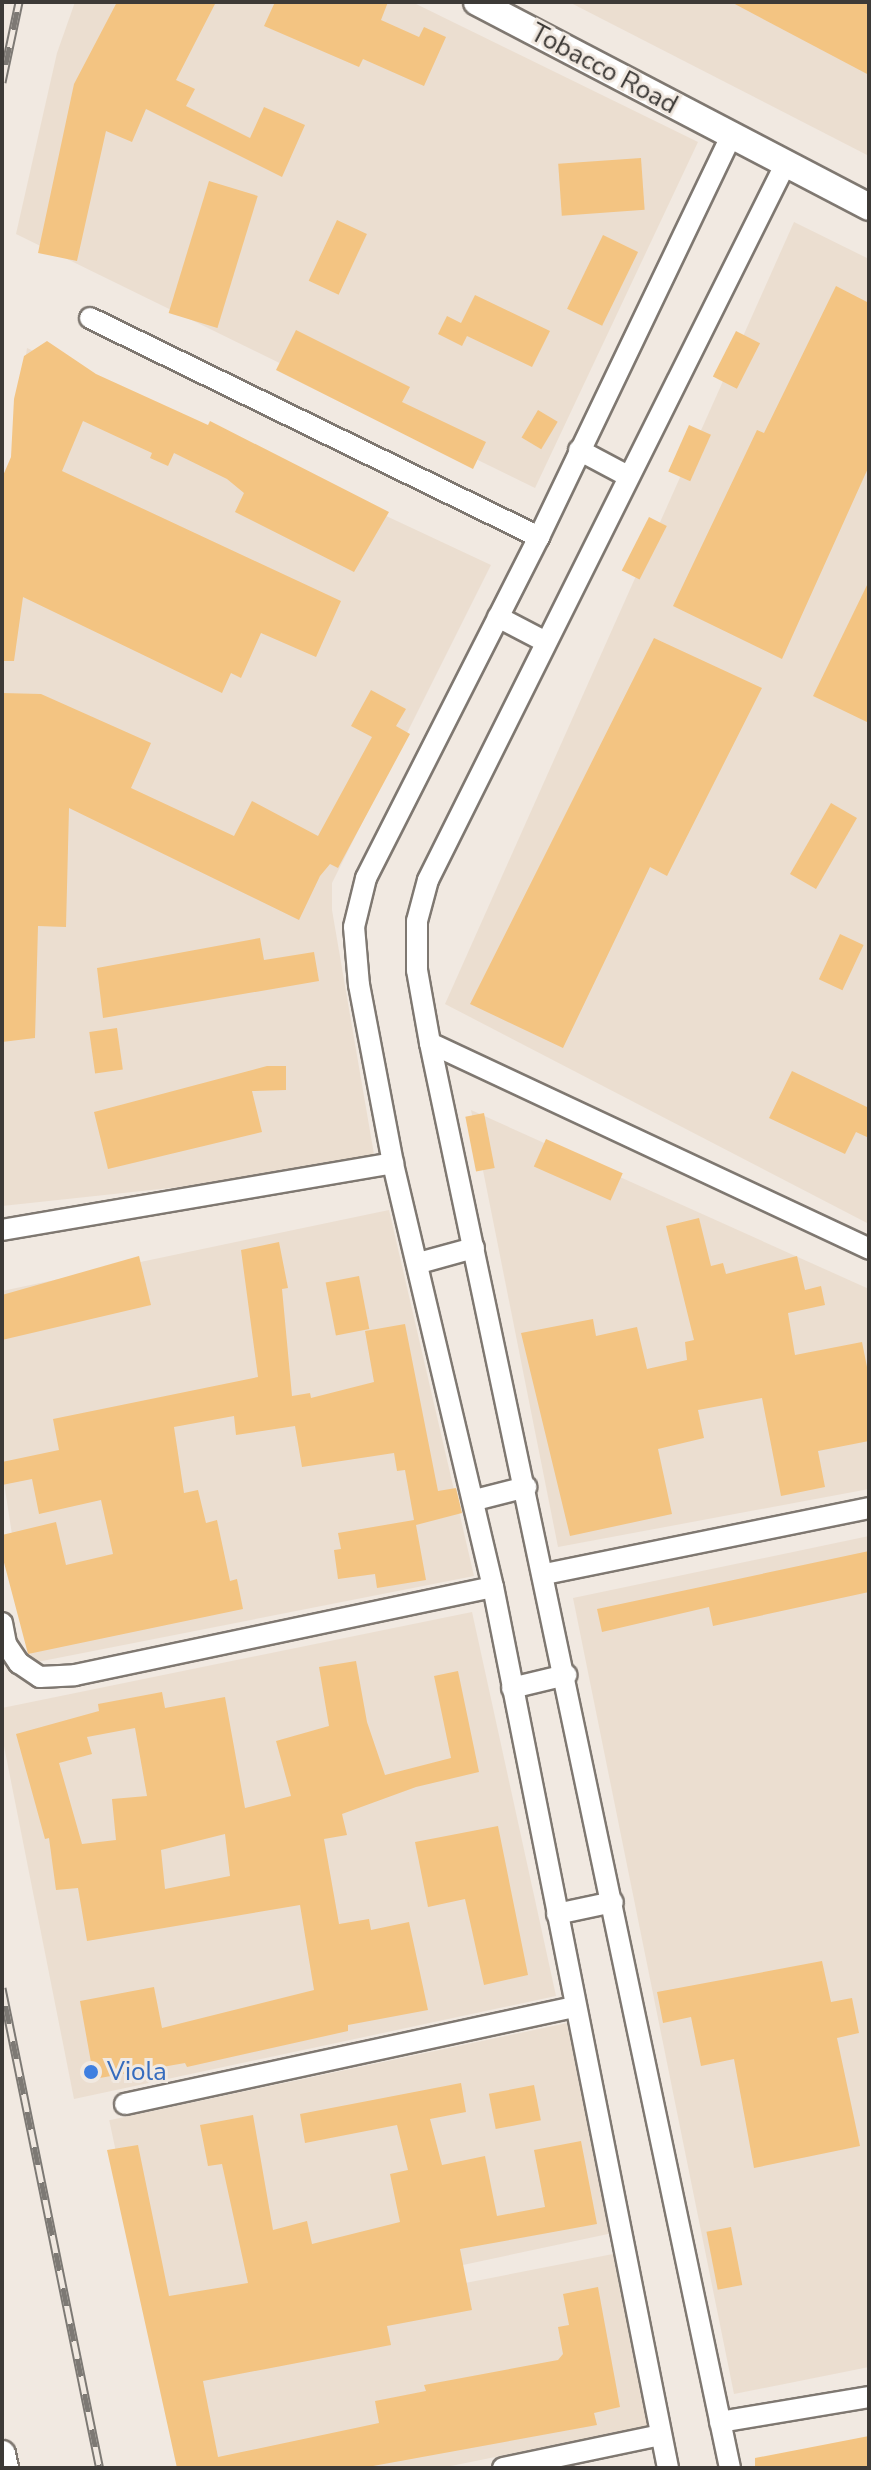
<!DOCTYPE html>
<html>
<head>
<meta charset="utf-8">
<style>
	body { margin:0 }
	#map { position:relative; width:871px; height:2470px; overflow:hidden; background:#f1e9e1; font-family:"Nunito Sans",sans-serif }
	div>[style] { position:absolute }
	.built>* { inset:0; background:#ebded0; transform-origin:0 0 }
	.building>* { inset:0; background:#f3c482; transform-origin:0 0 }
	.roads { filter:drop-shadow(2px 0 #7f7871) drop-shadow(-2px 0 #7f7871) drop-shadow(0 2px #7f7871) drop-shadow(0 -2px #7f7871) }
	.minor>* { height:20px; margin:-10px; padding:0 10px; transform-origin:10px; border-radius:10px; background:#fff }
	.tertiary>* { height:26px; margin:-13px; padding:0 13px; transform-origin:13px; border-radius:13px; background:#fff }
	.rail>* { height:9px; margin-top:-4.5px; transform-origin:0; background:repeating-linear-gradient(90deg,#f1e9e1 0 18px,#7d7974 0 36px); box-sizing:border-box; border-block:2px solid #7d7974 }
	.dots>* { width:22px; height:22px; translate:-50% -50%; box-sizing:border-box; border:4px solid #f1e9e1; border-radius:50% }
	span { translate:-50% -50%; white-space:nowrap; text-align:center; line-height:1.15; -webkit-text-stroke:6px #f1e9e1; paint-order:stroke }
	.street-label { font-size:26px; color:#3d3a37 }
	.shop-label { font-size:26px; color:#366cbe }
	.left { translate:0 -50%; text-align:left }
	.frame { position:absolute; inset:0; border:4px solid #3d3a37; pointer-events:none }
</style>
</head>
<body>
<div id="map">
	<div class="built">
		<div style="clip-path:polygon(75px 2px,412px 2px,698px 142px,535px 488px,16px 234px,57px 53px)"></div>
		<div style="clip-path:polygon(569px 2px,869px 2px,869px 156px)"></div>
		<div style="clip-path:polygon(794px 222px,869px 259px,869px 1224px,445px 1004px)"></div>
		<div style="clip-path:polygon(27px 348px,491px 565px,332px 883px,332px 910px,376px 1166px,2px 1206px,2px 519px)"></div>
		<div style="clip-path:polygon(471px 1110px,869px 1289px,869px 1489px,558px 1547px)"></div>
		<div style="clip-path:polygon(389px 1210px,474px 1576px,32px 1663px,2px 1470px,2px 1291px)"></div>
		<div style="clip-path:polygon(869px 1536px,869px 2367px,734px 2394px,573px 1598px)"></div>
		<div style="clip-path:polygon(472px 1612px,556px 1996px,74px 2099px,2px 1736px,2px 1708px)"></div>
		<div style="left:567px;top:2023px;width:215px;height:468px;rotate:78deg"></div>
		<div style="clip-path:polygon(613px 2254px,648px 2426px,441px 2468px,179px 2468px,154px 2344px)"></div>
	</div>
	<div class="building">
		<div style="clip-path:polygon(117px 2px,216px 2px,176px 80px,195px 89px,186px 106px,250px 138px,264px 107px,305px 125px,282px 177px,146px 109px,132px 142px,106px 131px,77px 261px,38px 253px,74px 84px)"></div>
		<div style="clip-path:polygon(275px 2px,388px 2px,381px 20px,419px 37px,424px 27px,446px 37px,424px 86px,363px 59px,359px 67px,264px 26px)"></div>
		<div style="clip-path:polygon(731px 2px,869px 2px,869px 75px)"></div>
		<div style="left:641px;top:158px;width:52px;height:83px;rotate:86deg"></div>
		<div style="left:209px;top:181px;width:51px;height:138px;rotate:17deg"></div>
		<div style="left:337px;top:220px;width:33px;height:67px;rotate:25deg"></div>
		<div style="left:603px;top:235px;width:39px;height:82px;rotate:26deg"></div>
		<div style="clip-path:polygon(836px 286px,869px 303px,869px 466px,782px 659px,673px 606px,757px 430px,764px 433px)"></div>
		<div style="clip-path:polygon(475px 295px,550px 331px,532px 367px,467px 336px,462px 346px,438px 334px,447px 316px,461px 323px)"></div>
		<div style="clip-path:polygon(296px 330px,410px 387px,402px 402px,486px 442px,473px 469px,276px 370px)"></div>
		<div style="left:736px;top:331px;width:27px;height:51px;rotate:27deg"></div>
		<div style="clip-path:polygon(47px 341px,96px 374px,208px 425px,210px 421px,389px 512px,354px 572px,235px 512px,244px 493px,227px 479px,174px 453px,168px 466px,150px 458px,152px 453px,83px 421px,62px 471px,341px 601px,316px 657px,261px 633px,241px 678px,231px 673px,222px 693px,23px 597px,14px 661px,2px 661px,2px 478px,11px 457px,14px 399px,24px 356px)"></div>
		<div style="left:538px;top:410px;width:23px;height:32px;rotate:31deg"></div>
		<div style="left:689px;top:425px;width:24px;height:51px;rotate:24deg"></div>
		<div style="left:649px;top:517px;width:20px;height:60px;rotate:27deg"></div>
		<div style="clip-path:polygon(869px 581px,869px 723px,813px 696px)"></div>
		<div style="clip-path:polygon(654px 638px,762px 688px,667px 876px,650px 867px,563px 1048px,470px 1004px)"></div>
		<div style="clip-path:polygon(371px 690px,406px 709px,396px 726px,410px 734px,338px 868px,330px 864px,320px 876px,299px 920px,69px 808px,66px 927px,38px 926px,35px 1038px,2px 1042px,2px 693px,41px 694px,151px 743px,131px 788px,234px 836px,252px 801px,318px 836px,372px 737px,351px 726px)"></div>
		<div style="left:831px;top:803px;width:30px;height:82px;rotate:30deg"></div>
		<div style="left:840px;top:934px;width:26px;height:50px;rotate:25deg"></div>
		<div style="clip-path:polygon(260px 938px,264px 960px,314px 952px,319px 981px,103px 1018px,97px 968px)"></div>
		<div style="left:117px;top:1028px;width:42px;height:28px;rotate:82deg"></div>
		<div style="clip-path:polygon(267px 1066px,286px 1066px,286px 1090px,252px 1091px,262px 1132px,108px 1169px,94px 1112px)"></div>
		<div style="clip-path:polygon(792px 1071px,869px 1108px,869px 1138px,856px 1132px,845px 1154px,769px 1118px)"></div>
		<div style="left:484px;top:1113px;width:56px;height:19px;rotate:79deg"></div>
		<div style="left:546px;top:1139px;width:84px;height:30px;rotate:24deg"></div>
		<div style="clip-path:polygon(699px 1218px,711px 1266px,723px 1263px,726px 1274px,797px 1256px,805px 1290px,821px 1286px,825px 1305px,788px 1313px,795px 1355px,862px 1342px,869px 1377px,869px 1441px,818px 1451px,825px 1487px,781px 1496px,762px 1398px,698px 1410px,704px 1438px,658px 1449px,672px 1514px,570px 1536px,521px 1333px,593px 1319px,596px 1336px,637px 1327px,647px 1369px,687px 1360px,685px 1342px,694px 1340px,666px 1226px)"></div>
		<div style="clip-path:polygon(279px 1242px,288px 1288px,282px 1289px,292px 1396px,310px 1393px,311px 1398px,374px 1382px,365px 1331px,405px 1324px,438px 1491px,456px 1488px,462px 1513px,416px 1525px,426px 1580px,377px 1588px,375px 1574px,338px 1579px,334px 1550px,341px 1549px,338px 1533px,414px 1520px,405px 1470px,397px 1471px,394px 1453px,302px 1467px,295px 1426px,236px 1435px,234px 1416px,174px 1427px,184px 1493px,198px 1490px,206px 1523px,217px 1520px,230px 1581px,237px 1579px,243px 1609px,28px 1654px,2px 1555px,2px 1535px,56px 1522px,66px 1565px,113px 1554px,101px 1500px,39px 1514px,32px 1479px,2px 1485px,2px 1462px,59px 1450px,53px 1419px,258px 1377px,241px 1250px)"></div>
		<div style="clip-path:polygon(139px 1256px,151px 1305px,2px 1340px,2px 1295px)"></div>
		<div style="left:359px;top:1276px;width:54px;height:34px;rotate:79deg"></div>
		<div style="clip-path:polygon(869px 1551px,869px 1592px,713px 1626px,709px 1607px,602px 1632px,597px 1609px)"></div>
		<div style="clip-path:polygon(evenodd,356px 1661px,367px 1722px,385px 1775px,451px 1758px,434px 1676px,458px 1671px,479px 1772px,416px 1787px,342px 1814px,347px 1835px,324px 1839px,339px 1924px,369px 1919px,371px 1930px,409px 1922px,428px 2010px,348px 2025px,348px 2031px,187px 2067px,185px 2063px,94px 2079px,80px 2001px,154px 1987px,162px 2028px,314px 1990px,300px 1905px,87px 1941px,78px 1888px,56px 1890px,49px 1838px,45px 1839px,16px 1734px,99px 1711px,98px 1704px,162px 1692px,165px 1708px,225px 1697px,245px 1808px,291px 1796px,276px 1741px,329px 1726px,319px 1667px,356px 1661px,135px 1728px,147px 1796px,112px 1799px,116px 1840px,82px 1844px,59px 1763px,92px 1754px,87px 1737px,135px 1728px,356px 1661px,225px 1834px,230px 1876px,165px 1889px,161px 1850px,225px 1834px)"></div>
		<div style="clip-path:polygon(498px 1826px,528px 1975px,484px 1985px,465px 1899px,428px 1907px,415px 1842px)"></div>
		<div style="clip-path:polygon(822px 1961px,831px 2002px,852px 1998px,859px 2033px,837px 2038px,860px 2146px,754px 2168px,734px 2059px,701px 2066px,691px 2017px,663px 2023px,657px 1992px)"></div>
		<div style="clip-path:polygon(461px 2083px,466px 2112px,430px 2119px,442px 2165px,485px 2156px,497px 2216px,545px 2207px,534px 2150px,581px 2141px,597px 2224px,460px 2249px,472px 2310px,387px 2326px,391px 2345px,203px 2381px,218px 2457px,379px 2423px,375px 2401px,426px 2391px,424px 2385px,558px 2360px,563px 2354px,558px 2327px,569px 2325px,563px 2294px,598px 2287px,620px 2407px,594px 2413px,597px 2425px,362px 2468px,177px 2468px,107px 2150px,138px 2145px,169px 2296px,248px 2283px,222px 2164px,208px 2166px,200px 2125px,253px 2115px,273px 2230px,307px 2221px,312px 2244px,400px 2222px,390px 2174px,408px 2170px,397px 2125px,305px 2143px,300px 2114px)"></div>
		<div style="left:534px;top:2085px;width:36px;height:46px;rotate:79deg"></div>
		<div style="left:731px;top:2227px;width:59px;height:25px;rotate:79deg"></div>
		<div style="clip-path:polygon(869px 2436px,869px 2468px,755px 2468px,755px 2458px)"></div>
	</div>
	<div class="roads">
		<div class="minor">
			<div style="left:90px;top:318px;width:500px;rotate:26deg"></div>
			<div style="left:579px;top:450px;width:53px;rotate:28deg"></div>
			<div style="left:498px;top:617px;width:54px;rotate:27.5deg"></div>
			<div style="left:430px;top:1043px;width:485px;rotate:25.1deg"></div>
			<div style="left:2px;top:1230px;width:397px;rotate:-9.7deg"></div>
			<div style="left:419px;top:1263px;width:57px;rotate:-15.3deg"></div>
			<div style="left:475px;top:1500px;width:53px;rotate:-14.3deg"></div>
			<div style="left:545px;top:1574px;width:331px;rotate:-11.5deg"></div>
			<div style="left:2px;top:1623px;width:21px;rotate:79deg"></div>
			<div style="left:6px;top:1644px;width:23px;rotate:56deg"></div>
			<div style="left:19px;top:1663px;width:25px;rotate:34deg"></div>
			<div style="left:40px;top:1677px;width:35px;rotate:-3deg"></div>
			<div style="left:75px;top:1675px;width:427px;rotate:-11.9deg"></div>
			<div style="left:512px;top:1688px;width:56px;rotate:-13.5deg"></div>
			<div style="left:557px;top:1914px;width:57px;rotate:-12.1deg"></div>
			<div style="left:125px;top:2104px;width:460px;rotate:-12.2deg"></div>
			<div style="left:720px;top:2422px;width:151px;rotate:-9.5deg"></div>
			<div style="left:503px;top:2468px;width:161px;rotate:-11.8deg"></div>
			<div style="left:668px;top:2468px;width:898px;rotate:-101.23deg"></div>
			<div style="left:493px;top:1587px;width:436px;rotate:-103.3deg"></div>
			<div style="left:393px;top:1163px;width:181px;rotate:-100.8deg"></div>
			<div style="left:359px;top:985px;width:58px;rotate:-94.9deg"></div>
			<div style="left:354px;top:927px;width:50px;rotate:-76.2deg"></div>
			<div style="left:366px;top:878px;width:382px;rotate:-63.1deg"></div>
			<div style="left:539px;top:537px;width:446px;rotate:-64.4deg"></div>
			<div style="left:730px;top:2468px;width:1456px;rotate:-101.89deg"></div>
			<div style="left:430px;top:1043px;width:74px;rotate:-100.1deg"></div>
			<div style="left:417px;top:970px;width:49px;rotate:-90deg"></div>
			<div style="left:417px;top:921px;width:42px;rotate:-75deg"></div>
			<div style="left:428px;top:880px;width:799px;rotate:-63.47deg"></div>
		</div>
		<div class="tertiary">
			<div style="left:477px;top:2px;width:442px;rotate:27.6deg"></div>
			<div style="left:2px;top:2454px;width:14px;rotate:78deg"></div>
		</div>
	</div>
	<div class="rail">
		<div style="left:2px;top:82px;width:82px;rotate:-78deg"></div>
		<div style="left:2px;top:1988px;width:490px;rotate:78.5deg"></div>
	</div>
	<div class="dots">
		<div style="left:91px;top:2072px;background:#3f7fe0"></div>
	</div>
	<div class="street-label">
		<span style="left:604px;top:69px;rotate:28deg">Tobacco Road</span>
	</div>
	<div class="shop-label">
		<span class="left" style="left:107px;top:2072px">Viola</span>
	</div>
	<div class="frame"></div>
</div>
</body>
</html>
